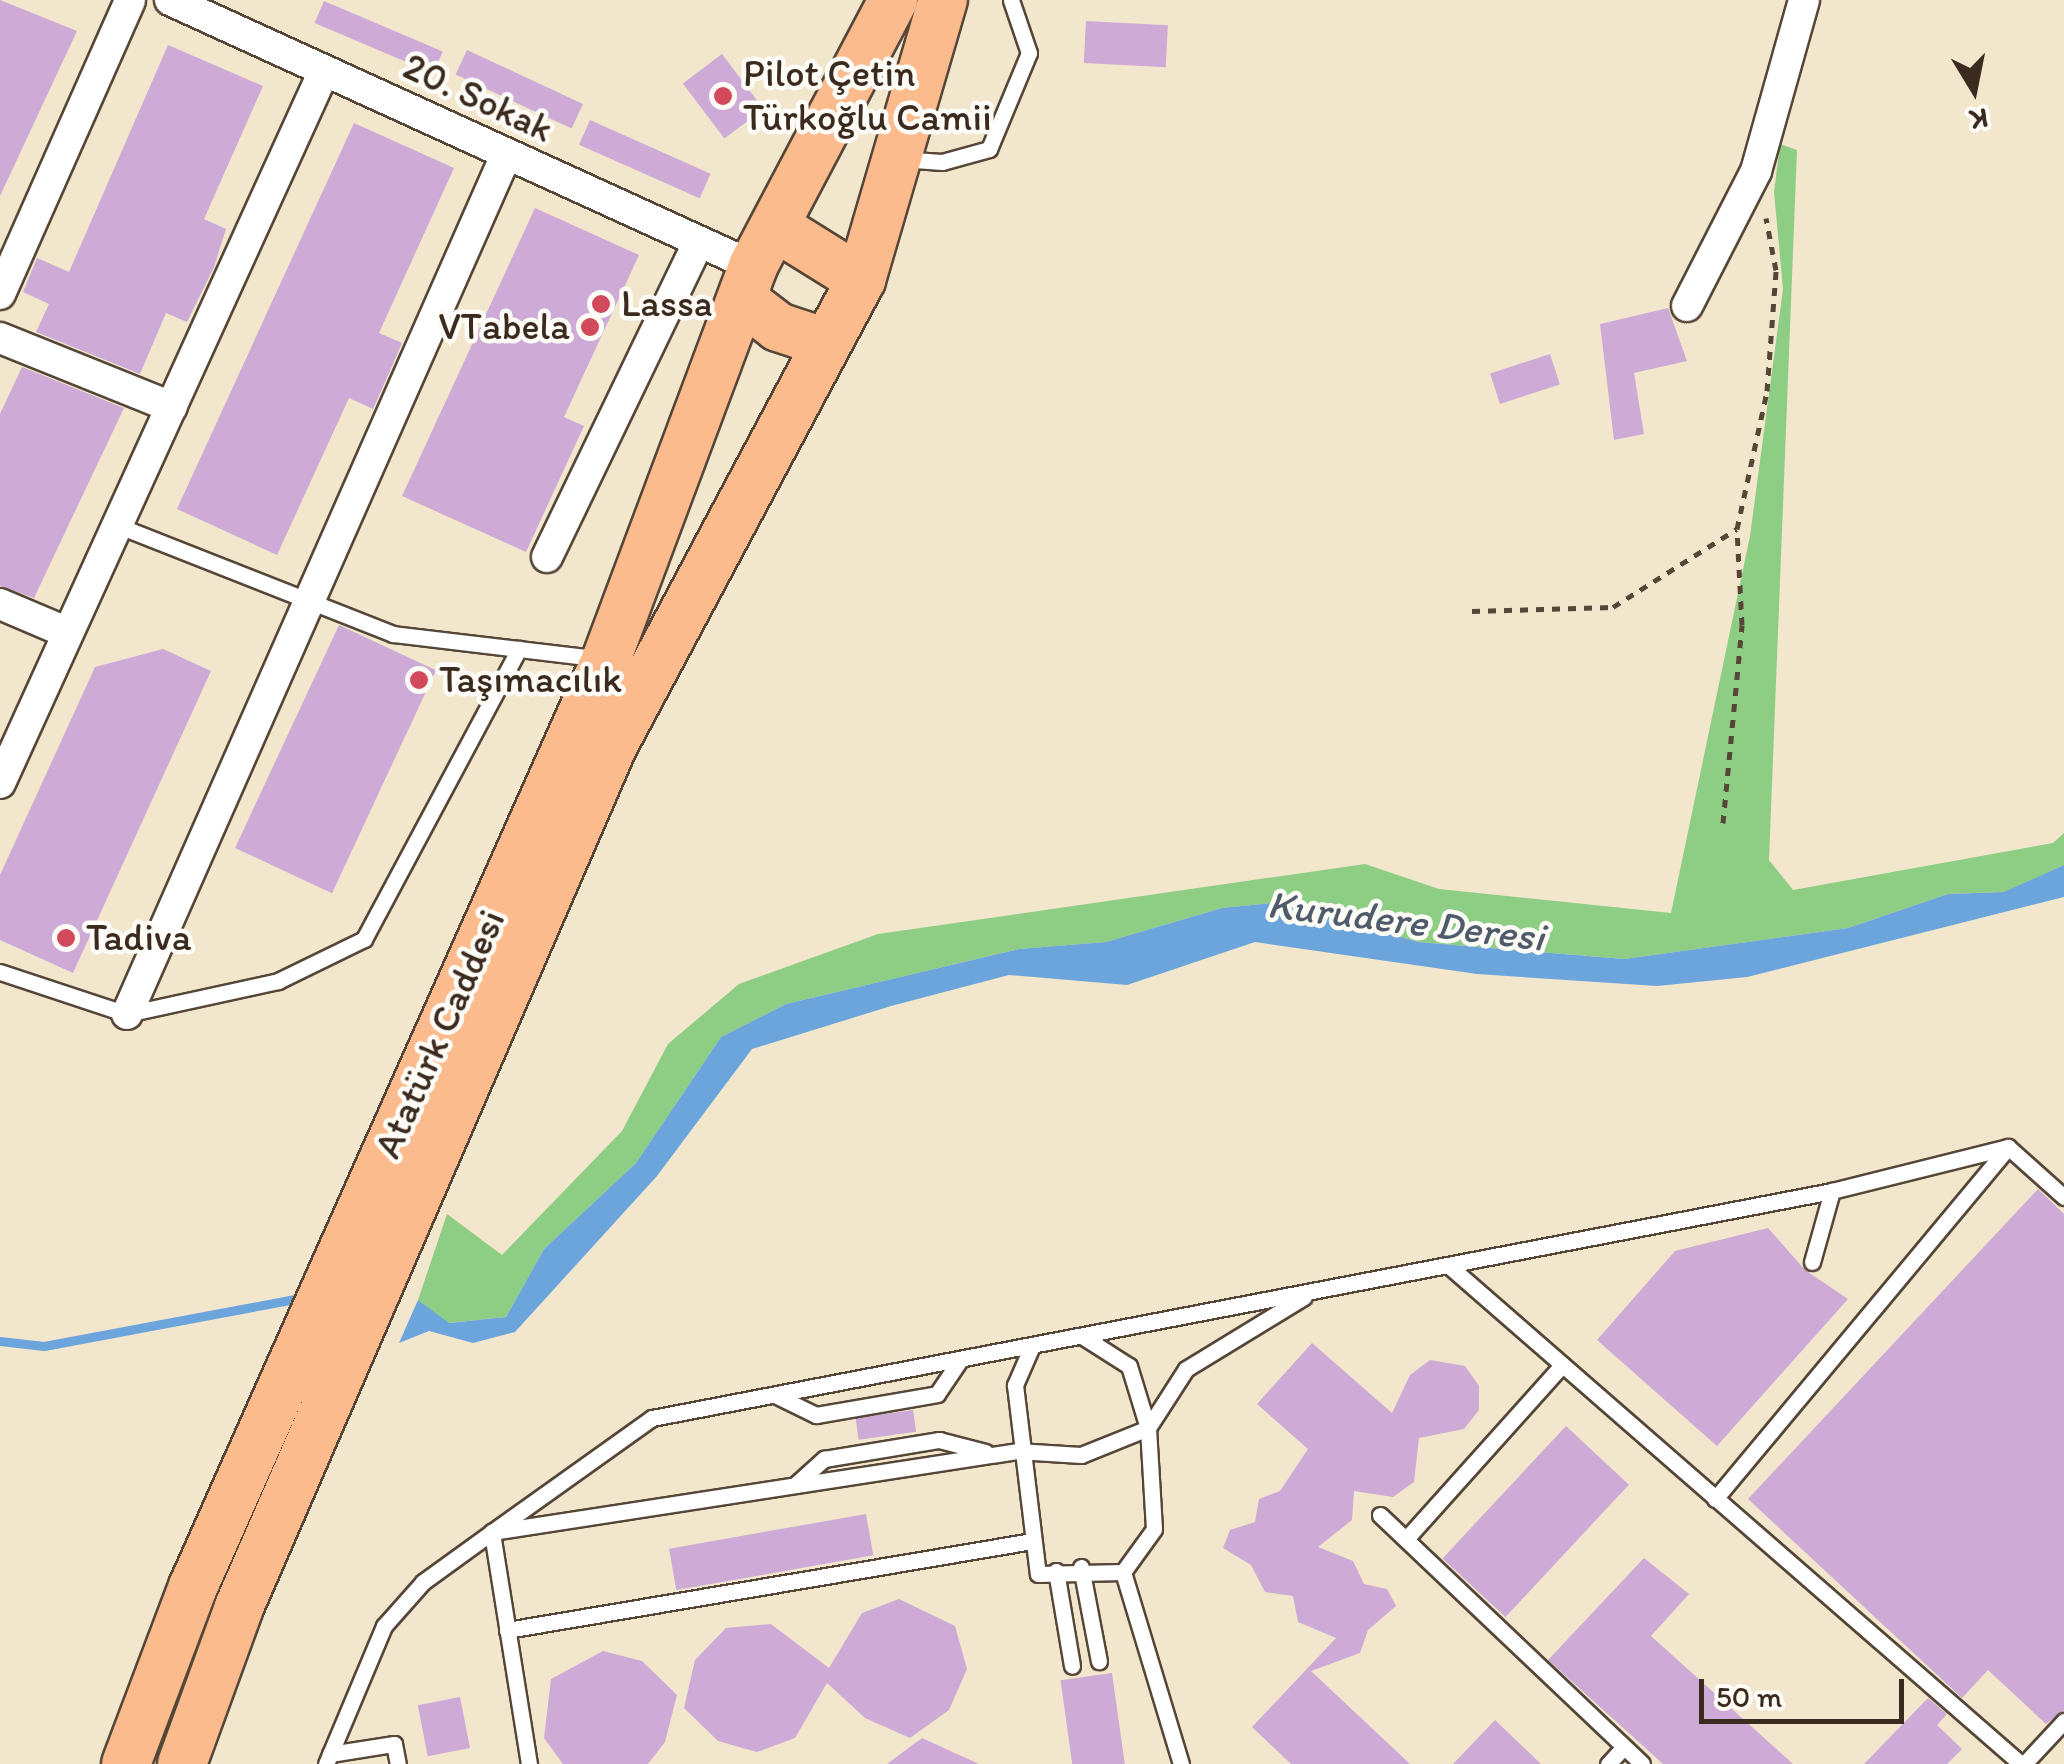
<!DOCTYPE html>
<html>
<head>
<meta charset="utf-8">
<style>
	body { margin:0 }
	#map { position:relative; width:2064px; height:1764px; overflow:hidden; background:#f2e6cc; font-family:Itim,sans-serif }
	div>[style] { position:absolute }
	.green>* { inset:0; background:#8ecd84 }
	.water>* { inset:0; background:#6ca5db }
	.stream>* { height:9px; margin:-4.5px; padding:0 4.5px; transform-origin:4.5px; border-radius:4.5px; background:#6ca5db }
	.building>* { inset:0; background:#cdabd6; transform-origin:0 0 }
	.path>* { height:5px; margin-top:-2.5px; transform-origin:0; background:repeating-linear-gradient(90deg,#564638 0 8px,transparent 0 16px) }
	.roads { filter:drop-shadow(2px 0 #564638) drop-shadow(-2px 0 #564638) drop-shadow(0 2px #564638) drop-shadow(0 -2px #564638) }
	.service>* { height:15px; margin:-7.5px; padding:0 7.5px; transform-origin:7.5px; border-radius:7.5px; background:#fff }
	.minor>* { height:30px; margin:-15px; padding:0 15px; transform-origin:15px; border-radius:15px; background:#fff }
	.primary>* { height:48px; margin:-24px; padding:0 24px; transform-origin:24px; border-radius:24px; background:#fbbb8d }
	.dots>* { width:28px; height:28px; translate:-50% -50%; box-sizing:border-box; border:5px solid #fdfcf7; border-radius:50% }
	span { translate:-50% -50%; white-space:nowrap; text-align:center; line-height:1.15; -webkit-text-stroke:9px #fdfcf7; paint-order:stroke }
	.poi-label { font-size:38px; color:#3b2a1e }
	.left { translate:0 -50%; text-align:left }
	.right { translate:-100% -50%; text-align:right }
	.street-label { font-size:38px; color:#3b2a1e }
	.water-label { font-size:40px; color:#4f5b6a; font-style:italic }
	.north { position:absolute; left:1924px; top:40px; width:100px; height:100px; -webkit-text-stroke:8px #fdfcf7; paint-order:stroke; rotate:170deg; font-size:28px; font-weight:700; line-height:40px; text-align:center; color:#3b2a1e }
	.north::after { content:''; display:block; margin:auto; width:35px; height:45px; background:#3b2a1e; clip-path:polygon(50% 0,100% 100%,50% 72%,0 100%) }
	.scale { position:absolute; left:1699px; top:1679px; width:205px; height:45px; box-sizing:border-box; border:5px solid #3b2a1e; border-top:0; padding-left:12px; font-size:30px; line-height:35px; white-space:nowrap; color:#3b2a1e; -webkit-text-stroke:8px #fdfcf7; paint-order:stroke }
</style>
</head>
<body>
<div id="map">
	<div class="green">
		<div style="clip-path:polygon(1780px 144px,1797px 150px,1769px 860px,1793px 890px,2053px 843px,2064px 833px,2064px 865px,2005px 892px,1948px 894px,1848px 928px,1624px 959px,1418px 942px,1281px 902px,1222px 908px,1106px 942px,1019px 949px,786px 1004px,721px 1037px,636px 1163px,544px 1249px,506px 1317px,448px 1323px,418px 1300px,447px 1214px,502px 1255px,622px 1131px,668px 1044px,739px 984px,878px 934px,1365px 864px,1439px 889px,1671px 913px,1750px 536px,1783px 289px,1774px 192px)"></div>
	</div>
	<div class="water">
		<div style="clip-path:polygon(2064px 865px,2064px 897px,1747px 977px,1657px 986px,1477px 974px,1255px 942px,1127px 985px,1009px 975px,891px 1006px,752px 1049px,657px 1176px,515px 1332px,473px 1343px,429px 1331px,399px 1343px,418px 1300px,449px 1323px,506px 1317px,544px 1249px,636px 1163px,721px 1037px,786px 1004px,1019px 949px,1106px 942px,1222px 908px,1281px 902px,1418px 942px,1624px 959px,1848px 928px,1948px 894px,2004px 892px)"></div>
	</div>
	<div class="stream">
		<div style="left:0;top:1341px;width:44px;rotate:6.5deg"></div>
		<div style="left:44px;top:1346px;width:254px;rotate:-10.6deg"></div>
	</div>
	<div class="building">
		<div style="clip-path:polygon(0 0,77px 31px,0 196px)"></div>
		<div style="left:324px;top:1px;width:129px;height:24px;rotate:23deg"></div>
		<div style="left:1086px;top:21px;width:82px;height:42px;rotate:3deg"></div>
		<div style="clip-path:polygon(168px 45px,263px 86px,204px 219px,226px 229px,214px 267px,187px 322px,166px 313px,140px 374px,36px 332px,49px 304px,23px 292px,37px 258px,69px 272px)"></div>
		<div style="left:467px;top:50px;width:128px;height:27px;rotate:25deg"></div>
		<div style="left:722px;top:54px;width:69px;height:49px;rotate:53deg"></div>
		<div style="left:590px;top:120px;width:132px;height:27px;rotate:24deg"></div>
		<div style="clip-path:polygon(354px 123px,454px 168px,379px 333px,402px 343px,389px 373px,373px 409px,349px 398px,277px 555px,177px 509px)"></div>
		<div style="clip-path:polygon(535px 208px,639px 255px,564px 417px,584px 426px,526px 552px,402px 496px)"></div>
		<div style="clip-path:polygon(1668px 308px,1687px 361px,1634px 373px,1644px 434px,1614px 440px,1600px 324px)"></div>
		<div style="left:1550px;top:354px;width:32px;height:63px;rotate:72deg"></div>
		<div style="clip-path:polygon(22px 367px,124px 408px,34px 598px,0 586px,0 414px)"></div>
		<div style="left:339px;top:625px;width:107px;height:246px;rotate:25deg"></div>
		<div style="clip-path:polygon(163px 649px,211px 671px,73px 973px,0 940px,0 875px,95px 667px)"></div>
		<div style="clip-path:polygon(2038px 1189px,2064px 1214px,2064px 1710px,2046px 1724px,1988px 1670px,1962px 1698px,1748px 1499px)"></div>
		<div style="clip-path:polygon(1768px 1228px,1805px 1270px,1848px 1299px,1717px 1446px,1597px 1340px,1675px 1251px)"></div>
		<div style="clip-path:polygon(1312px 1343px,1392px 1413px,1410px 1375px,1430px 1360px,1465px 1366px,1479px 1386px,1479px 1410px,1464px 1429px,1419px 1438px,1414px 1482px,1393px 1497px,1354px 1491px,1352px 1520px,1318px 1547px,1353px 1561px,1364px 1584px,1387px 1589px,1396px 1606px,1368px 1630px,1360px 1653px,1311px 1671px,1410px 1764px,1291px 1764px,1252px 1727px,1336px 1638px,1298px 1622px,1293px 1596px,1265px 1592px,1251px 1565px,1223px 1548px,1230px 1530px,1255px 1522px,1259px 1499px,1280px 1491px,1308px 1449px,1257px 1404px)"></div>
		<div style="left:913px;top:1410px;width:22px;height:58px;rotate:82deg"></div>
		<div style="left:1566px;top:1426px;width:86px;height:181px;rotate:43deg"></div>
		<div style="left:866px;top:1514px;width:42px;height:200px;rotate:80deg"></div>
		<div style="clip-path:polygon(1644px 1558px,1689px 1594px,1651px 1636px,1793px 1764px,1663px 1764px,1548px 1660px)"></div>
		<div style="clip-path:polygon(899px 1599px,955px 1626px,967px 1669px,949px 1710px,910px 1738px,865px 1718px,827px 1683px,795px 1738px,757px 1752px,718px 1741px,684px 1708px,695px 1660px,726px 1628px,771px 1624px,829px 1668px,862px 1613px)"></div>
		<div style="clip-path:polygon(603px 1651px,642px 1661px,677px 1695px,665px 1742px,648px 1764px,563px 1764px,544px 1738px,551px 1679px)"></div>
		<div style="left:1112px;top:1673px;width:92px;height:52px;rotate:82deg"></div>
		<div style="left:460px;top:1697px;width:52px;height:43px;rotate:79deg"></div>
		<div style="clip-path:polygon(1928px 1698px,1947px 1714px,1937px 1725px,1962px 1749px,1947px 1764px,1864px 1764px)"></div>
		<div style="clip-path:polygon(1495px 1720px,1541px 1764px,1453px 1764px)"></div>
		<div style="clip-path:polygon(922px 1738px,979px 1764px,887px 1764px)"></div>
	</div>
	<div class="path">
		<div style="left:1472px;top:611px;width:141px;rotate:-1.6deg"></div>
		<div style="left:1613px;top:607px;width:146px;rotate:-32.2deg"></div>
		<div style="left:1737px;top:529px;width:141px;rotate:-77.7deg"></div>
		<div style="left:1767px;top:391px;width:121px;rotate:-85.7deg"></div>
		<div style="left:1776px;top:270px;width:53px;rotate:-100.9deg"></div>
		<div style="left:1723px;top:823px;width:199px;rotate:-84.5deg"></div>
		<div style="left:1742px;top:625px;width:96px;rotate:-93deg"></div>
	</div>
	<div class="roads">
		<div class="service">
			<div style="left:900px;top:159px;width:42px;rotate:4.1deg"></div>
			<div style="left:942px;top:162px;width:49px;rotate:-15.5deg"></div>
			<div style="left:989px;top:149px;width:104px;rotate:-67.4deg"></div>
			<div style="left:1029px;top:53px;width:56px;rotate:-108.8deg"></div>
			<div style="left:114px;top:524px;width:300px;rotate:21.5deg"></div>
			<div style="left:393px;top:634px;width:210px;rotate:6.8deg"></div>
			<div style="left:0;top:972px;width:134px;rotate:18.3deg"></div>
			<div style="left:127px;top:1014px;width:155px;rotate:-12.3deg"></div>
			<div style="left:278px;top:981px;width:96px;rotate:-26deg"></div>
			<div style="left:364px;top:939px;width:329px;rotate:-61.9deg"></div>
			<div style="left:2008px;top:1147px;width:75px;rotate:41.8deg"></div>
			<div style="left:1812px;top:1262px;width:74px;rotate:-74.3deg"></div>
			<div style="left:1448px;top:1265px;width:760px;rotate:41.05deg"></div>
			<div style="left:1032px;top:1346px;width:43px;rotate:113.6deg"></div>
			<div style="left:1015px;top:1385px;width:190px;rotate:83.1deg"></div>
			<div style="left:1038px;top:1574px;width:85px;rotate:-1.3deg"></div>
			<div style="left:1123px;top:1572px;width:53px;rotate:-54.2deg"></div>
			<div style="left:1154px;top:1529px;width:101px;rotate:-93.4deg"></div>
			<div style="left:1148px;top:1428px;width:65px;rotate:-107deg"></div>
			<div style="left:1129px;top:1366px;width:56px;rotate:-147.4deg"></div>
			<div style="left:775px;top:1395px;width:46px;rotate:26deg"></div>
			<div style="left:816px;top:1415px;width:123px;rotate:-9.8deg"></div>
			<div style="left:937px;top:1394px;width:41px;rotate:-55.9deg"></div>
			<div style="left:796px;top:1484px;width:38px;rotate:-42deg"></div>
			<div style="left:824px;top:1459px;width:117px;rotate:-9.4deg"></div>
			<div style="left:939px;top:1440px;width:48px;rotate:14.6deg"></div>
			<div style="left:1715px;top:1499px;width:458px;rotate:-50.2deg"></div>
			<div style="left:1380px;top:1515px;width:361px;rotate:43.5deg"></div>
			<div style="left:1406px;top:1539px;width:234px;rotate:-48.1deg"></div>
			<div style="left:1081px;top:1567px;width:96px;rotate:79.2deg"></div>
			<div style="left:1056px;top:1571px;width:96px;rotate:80.4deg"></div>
			<div style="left:1123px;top:1572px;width:201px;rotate:73.2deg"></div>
			<div style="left:507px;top:1630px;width:532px;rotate:-9.62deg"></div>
			<div style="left:330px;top:1754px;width:65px;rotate:-8.9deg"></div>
			<div style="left:394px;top:1744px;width:20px;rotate:79deg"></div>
			<div style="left:326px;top:1764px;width:150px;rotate:-67.2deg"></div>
			<div style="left:384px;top:1626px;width:59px;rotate:-48.4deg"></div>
			<div style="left:423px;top:1582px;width:85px;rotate:-35.9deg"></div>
			<div style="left:492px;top:1532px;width:531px;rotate:-8.77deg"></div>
			<div style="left:1017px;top:1451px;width:64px;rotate:3.6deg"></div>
			<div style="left:1081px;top:1455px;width:72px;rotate:-21.9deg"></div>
			<div style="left:1148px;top:1428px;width:70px;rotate:-57.2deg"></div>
			<div style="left:1186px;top:1369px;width:138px;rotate:-31.4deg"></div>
			<div style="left:529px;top:1764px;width:235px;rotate:-99.1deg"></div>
			<div style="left:492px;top:1532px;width:196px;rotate:-35.5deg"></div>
			<div style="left:652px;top:1418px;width:1202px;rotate:-10.89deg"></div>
			<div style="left:1832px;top:1191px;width:181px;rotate:-14deg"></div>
			<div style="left:1608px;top:1764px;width:22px;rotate:-47deg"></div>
			<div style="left:2024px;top:1764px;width:59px;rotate:-47.1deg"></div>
		</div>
		<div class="minor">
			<div style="left:170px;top:0;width:641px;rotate:24.53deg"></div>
			<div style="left:0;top:294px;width:321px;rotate:-66.1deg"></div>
			<div style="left:1687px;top:306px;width:152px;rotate:-62.9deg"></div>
			<div style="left:1756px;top:171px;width:178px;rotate:-74.3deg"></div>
			<div style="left:0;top:338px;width:185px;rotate:21.9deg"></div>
			<div style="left:547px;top:557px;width:348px;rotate:-64.3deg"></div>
			<div style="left:0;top:604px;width:72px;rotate:23deg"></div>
			<div style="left:0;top:783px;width:782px;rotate:-65.53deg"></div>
			<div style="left:127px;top:1014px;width:939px;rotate:-66.19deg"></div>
		</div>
		<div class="primary">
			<div style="left:776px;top:227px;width:100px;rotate:31.9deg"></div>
			<div style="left:743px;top:300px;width:44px;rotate:37.6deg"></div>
			<div style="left:778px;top:327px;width:51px;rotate:18.4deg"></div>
			<div style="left:126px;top:1764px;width:189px;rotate:-69.3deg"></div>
			<div style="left:193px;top:1587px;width:1015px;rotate:-65.99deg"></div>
			<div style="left:606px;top:660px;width:421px;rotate:-69.5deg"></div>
			<div style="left:753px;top:266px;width:301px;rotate:-62.2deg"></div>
			<div style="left:182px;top:1764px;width:167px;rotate:-70deg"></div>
			<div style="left:239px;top:1607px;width:940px;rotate:-66.55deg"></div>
			<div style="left:613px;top:745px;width:527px;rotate:-61.93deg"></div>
			<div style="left:861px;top:280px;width:292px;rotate:-73.7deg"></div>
		</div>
	</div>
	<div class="dots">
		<div style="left:723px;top:96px;background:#d1495b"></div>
		<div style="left:601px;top:304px;background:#d1495b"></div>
		<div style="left:590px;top:327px;background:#d1495b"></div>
		<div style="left:419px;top:680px;background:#d1495b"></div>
		<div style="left:66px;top:938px;background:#d1495b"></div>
	</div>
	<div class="poi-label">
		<span class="left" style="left:743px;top:96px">Pilot Çetin<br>Türkoğlu Camii</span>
		<span class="left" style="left:621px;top:304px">Lassa</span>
		<span class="right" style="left:570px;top:327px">VTabela</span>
		<span class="left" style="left:439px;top:680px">Taşımacılık</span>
		<span class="left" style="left:86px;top:938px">Tadiva</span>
	</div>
	<div class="street-label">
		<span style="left:478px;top:98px;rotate:25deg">20. Sokak</span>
		<span style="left:440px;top:1034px;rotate:-66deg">Atatürk Caddesi</span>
	</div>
	<div class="water-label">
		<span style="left:1406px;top:920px;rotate:7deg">Kurudere Deresi</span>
	</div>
	<div class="north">K</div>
	<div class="scale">50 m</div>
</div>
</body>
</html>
